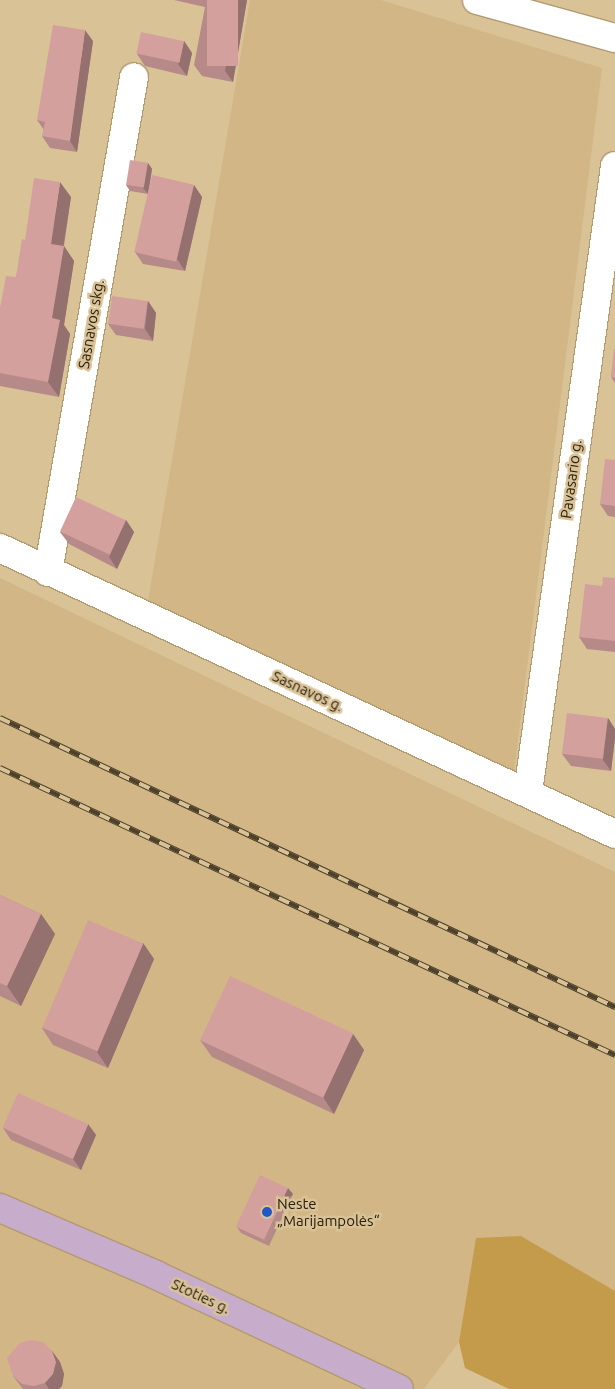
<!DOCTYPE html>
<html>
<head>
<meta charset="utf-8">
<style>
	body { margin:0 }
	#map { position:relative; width:615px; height:1389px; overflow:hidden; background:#dac297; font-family:Ubuntu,sans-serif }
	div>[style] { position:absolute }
	.built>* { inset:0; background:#d2b685 }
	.green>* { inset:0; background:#c49a4b }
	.roads { filter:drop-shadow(1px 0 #b29a71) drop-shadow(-1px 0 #b29a71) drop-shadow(0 1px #b29a71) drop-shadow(0 -1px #b29a71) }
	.minor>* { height:28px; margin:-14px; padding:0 14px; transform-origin:14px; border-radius:14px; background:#fff }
	.major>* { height:28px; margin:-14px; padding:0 14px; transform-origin:14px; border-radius:14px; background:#c7accb }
	.rail>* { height:5.5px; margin-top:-2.75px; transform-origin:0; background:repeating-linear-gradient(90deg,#dac297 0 11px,#4d412b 0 22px); box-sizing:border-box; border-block:1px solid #4d412b }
	.wall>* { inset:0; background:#b68a88 }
	.shaded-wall>* { inset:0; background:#94706f; transform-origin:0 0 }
	.building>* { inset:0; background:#d4a09e; transform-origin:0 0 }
	.dots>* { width:14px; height:14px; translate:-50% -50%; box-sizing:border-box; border:2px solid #dac297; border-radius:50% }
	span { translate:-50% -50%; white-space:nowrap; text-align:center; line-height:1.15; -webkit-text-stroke:5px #dac297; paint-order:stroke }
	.street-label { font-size:15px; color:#29200f }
	.poi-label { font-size:15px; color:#29200f }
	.left { translate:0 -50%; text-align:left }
</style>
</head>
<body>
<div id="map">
	<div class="built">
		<div style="clip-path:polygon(250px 0,381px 0,602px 68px,514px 772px,148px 601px)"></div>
		<div style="clip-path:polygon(0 578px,615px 872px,615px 1291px,521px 1236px,476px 1239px,459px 1342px,424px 1389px,0 1389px)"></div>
	</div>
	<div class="green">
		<div style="clip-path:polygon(521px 1236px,615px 1291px,615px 1389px,509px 1389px,465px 1368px,459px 1342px,476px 1238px)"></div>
	</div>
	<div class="roads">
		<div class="minor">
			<div style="left:477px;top:0;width:143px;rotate:15.4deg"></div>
			<div style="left:0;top:548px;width:678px;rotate:24.94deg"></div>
			<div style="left:48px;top:572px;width:502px;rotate:-80.14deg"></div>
			<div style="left:528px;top:792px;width:632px;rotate:-82.09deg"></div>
		</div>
		<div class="major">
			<div style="left:0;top:1208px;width:170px;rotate:23.2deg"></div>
			<div style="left:156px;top:1275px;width:268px;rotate:25.1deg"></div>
		</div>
	</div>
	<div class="rail">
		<div style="left:0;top:718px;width:680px;rotate:25.17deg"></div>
		<div style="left:0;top:768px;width:679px;rotate:25.02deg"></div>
	</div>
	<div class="wall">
		<div style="clip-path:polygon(174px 0,247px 0,233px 82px,202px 76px,194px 65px,205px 7px)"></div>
		<div style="clip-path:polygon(93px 41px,77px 152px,50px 148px,42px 136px,44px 130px,37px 120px)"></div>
		<div style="clip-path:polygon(184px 41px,192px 53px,187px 76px,145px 66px,137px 54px)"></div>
		<div style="clip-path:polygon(148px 163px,152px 169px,148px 194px,130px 191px,126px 185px)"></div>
		<div style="clip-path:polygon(194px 185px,202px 197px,185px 271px,143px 264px,135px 252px)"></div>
		<div style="clip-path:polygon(71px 197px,64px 246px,74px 261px,64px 325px,70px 334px,59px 397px,0 386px,0 308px,16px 277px,25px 240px)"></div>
		<div style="clip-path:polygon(148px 301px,156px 313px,153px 341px,116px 335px,108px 324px)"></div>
		<div style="clip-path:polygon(615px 349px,615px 383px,611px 377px)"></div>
		<div style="clip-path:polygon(615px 460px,615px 517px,608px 516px,600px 504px)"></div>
		<div style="clip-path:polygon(126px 520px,134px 532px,117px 569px,69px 544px,60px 532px)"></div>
		<div style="clip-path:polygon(615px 578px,615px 652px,587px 649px,579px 637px)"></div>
		<div style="clip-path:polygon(608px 718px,615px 729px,615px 738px,611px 771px,571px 766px,562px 754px)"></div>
		<div style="clip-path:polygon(0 895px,41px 914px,55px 934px,21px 1006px,0 996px)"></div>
		<div style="clip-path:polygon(143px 943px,154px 959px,108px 1068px,53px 1045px,42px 1028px)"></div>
		<div style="clip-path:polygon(353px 1034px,364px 1050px,334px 1114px,212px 1057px,200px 1040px)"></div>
		<div style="clip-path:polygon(88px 1124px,96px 1135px,81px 1170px,11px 1140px,3px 1128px)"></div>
		<div style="clip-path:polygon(293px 1194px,269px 1246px,241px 1233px,237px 1227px)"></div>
		<div style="clip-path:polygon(52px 1351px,60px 1362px,64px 1374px,62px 1386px,59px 1389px,23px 1389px,13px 1376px)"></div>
	</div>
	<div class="shaded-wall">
		<div style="clip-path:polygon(238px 0,247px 0,233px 82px,225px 71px)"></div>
		<div style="clip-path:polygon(85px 30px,93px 41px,77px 152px,70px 141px)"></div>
		<div style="clip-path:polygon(184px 41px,192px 53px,187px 76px,178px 64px)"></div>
		<div style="clip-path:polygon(148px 163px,152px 169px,148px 194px,143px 188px)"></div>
		<div style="clip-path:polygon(60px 182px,71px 197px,62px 255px,64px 246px,74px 261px,64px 325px,70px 334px,59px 397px,48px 382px,52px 318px,51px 244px)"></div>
		<div style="clip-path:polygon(194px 185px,202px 197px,185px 271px,177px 259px)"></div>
		<div style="clip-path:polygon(148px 301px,156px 313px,153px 341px,145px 329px)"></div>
		<div style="clip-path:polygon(126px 520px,134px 532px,117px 569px,109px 557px)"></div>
		<div style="clip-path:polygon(608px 718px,615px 729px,615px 738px,611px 771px,603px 760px)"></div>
		<div style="clip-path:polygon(41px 914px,55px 934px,21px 1006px,7px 986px)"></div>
		<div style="clip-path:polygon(143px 943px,154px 959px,108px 1068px,97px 1052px)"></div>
		<div style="clip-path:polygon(353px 1034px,364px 1050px,334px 1114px,323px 1097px)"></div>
		<div style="clip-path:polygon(88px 1124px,96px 1135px,81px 1170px,73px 1159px)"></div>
		<div style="left:288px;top:1188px;width:8px;height:57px;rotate:50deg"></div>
		<div style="clip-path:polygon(52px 1351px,60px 1362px,64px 1374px,62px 1386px,59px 1389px,49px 1389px,45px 1383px)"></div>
	</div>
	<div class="building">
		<div style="left:207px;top:0;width:31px;height:66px"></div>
		<div style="clip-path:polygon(53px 25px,85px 30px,70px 141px,42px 136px,45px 122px,37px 120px)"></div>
		<div style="left:141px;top:32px;width:44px;height:22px;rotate:12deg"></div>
		<div style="left:130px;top:160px;width:18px;height:25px;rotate:9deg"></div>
		<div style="left:152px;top:175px;width:43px;height:79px;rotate:13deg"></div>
		<div style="clip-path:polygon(34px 178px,60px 182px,51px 244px,64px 246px,52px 318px,60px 320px,48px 382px,0 373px,0 308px,6px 276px,16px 277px,22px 239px,25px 240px)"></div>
		<div style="left:112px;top:296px;width:36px;height:28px;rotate:8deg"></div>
		<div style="clip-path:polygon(614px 349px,615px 349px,615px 378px,611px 377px)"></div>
		<div style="clip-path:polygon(605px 459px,615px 460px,615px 506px,600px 504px)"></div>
		<div style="left:76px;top:497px;width:55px;height:38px;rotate:25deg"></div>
		<div style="clip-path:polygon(603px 577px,615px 578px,615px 641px,579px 637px,585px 584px,602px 586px)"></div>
		<div style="left:567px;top:713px;width:41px;height:41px;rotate:7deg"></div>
		<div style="clip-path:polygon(0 895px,41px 914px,7px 986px,0 983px)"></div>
		<div style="left:88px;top:920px;width:60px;height:117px;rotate:23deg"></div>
		<div style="left:230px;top:976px;width:136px;height:71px;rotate:25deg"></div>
		<div style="left:18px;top:1093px;width:77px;height:38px;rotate:24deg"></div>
		<div style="left:260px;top:1175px;width:31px;height:57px;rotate:25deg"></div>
		<div style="clip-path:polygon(31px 1340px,43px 1342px,52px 1351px,56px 1362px,53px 1374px,45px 1383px,34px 1386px,22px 1384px,13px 1376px,7px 1358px,20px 1343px)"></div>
	</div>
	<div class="dots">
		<div style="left:267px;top:1212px;background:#1f58c5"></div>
	</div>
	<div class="street-label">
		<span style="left:91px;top:324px;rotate:-80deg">Sasnavos skg.</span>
		<span style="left:571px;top:479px;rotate:-82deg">Pavasario g.</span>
		<span style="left:308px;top:691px;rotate:25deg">Sasnavos g.</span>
		<span style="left:201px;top:1296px;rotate:25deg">Stoties g.</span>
	</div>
	<div class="poi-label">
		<span class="left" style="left:277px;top:1212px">Neste<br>„Marijampolės“</span>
	</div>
</div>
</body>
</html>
